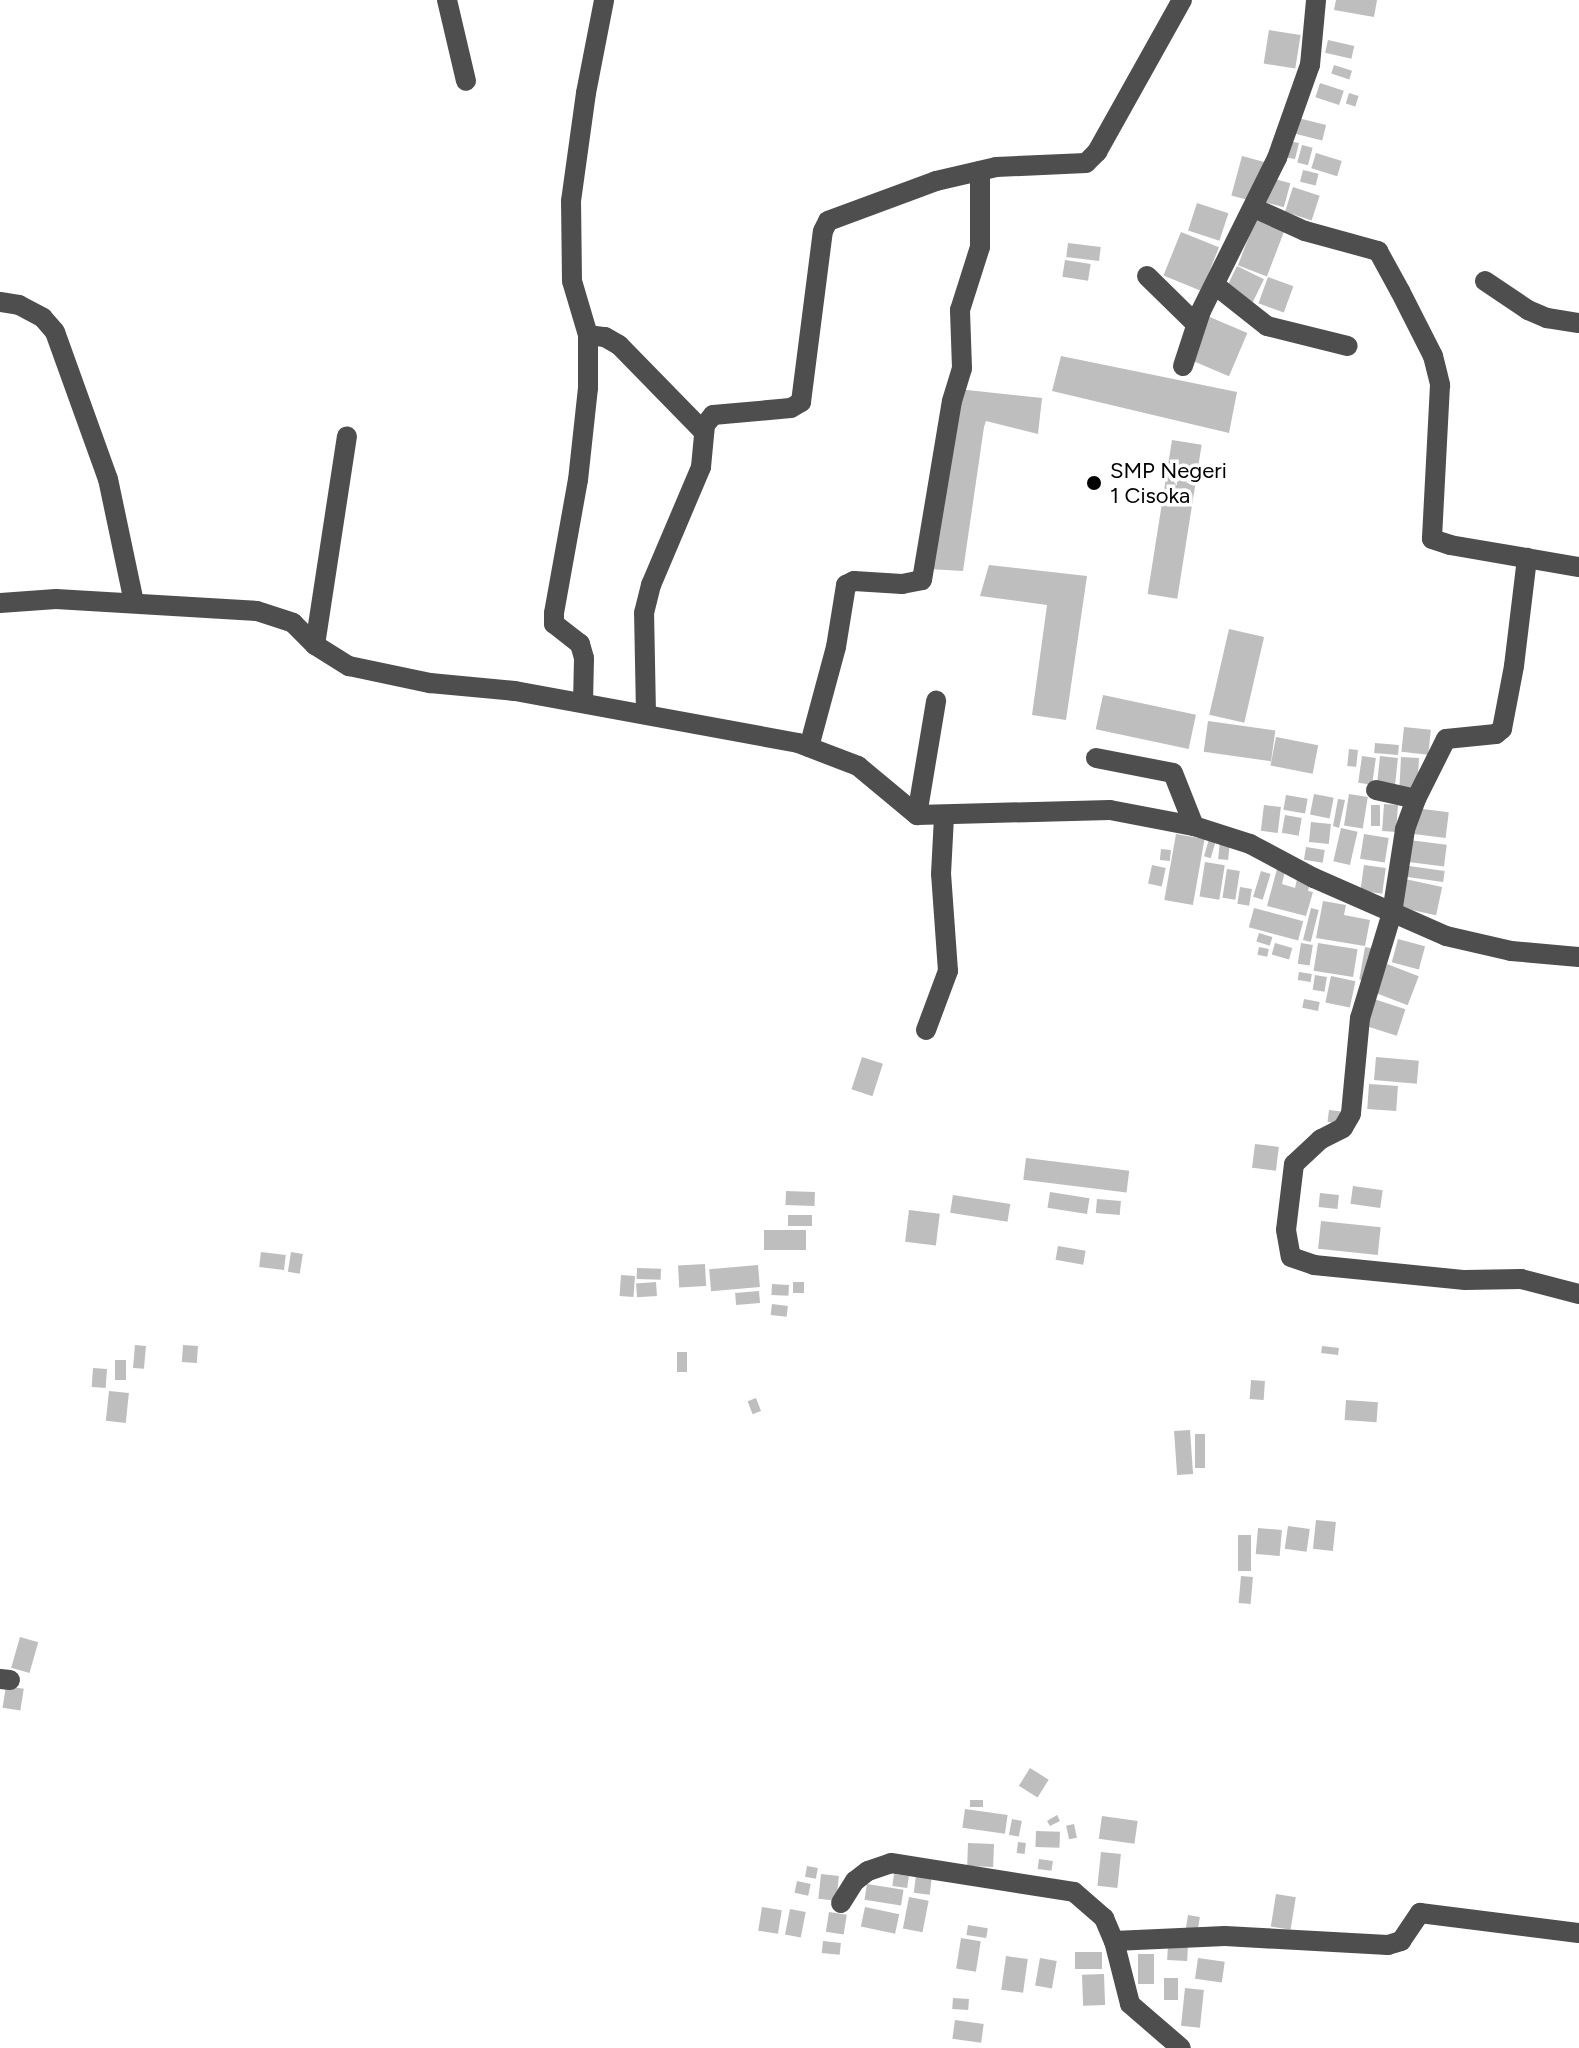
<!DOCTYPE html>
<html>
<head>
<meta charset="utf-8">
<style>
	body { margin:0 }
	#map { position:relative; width:1579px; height:2048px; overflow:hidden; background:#fff; font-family:Figtree,sans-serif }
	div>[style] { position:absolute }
	.building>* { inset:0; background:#bebebe; transform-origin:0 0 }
	.minor>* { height:20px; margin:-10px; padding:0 10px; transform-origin:10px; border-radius:10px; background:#4e4e4e }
	.dots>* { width:22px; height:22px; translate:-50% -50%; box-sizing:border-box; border:4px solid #fff; border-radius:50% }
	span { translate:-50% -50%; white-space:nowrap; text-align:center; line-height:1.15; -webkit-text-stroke:7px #fff; paint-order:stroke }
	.poi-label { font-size:22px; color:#000 }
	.left { translate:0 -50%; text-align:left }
</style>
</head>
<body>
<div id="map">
	<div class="building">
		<div style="clip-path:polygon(1336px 0,1377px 0,1374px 17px,1334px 10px)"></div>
		<div style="left:1269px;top:30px;width:32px;height:34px;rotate:9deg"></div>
		<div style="left:1328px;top:40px;width:27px;height:13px;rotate:13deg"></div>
		<div style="left:1334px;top:65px;width:19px;height:9px;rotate:18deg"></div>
		<div style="left:1320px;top:83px;width:25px;height:15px;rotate:18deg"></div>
		<div style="left:1349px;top:93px;width:10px;height:11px;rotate:17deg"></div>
		<div style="left:1298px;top:118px;width:29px;height:16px;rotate:14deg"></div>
		<div style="clip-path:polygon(1288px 141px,1299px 143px,1295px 159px,1283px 157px)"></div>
		<div style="left:1302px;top:145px;width:11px;height:18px;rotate:15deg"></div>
		<div style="left:1316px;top:153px;width:27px;height:16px;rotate:17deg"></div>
		<div style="left:1242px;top:156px;width:24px;height:41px;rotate:15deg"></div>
		<div style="left:1303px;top:170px;width:16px;height:12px;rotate:14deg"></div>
		<div style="left:1271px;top:178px;width:20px;height:25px;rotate:15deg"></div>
		<div style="left:1293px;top:187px;width:28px;height:26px;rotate:18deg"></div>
		<div style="left:1197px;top:203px;width:33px;height:29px;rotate:18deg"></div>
		<div style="left:1258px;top:213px;width:31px;height:56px;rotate:21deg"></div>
		<div style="left:1181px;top:232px;width:41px;height:47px;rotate:22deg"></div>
		<div style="left:1068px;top:243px;width:33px;height:14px;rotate:7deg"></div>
		<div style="left:1065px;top:260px;width:26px;height:17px;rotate:9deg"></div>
		<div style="left:1237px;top:266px;width:30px;height:26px;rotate:26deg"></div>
		<div style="left:1268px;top:277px;width:27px;height:28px;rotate:20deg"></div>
		<div style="left:1205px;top:315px;width:46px;height:47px;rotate:23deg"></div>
		<div style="clip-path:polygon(1061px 356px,1237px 392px,1229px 433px,1052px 391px)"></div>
		<div style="clip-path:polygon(958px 389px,1042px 398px,1038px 434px,986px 421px,984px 427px,963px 571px,929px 569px)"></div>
		<div style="left:1172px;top:440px;width:30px;height:156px;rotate:9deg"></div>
		<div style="clip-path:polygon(989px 565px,1087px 576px,1066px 720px,1032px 715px,1047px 605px,980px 596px)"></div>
		<div style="left:1229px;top:629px;width:36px;height:88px;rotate:13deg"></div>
		<div style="left:1103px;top:695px;width:95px;height:35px;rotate:12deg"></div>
		<div style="left:1208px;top:721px;width:68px;height:31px;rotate:8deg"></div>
		<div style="left:1404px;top:727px;width:27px;height:25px;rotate:6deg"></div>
		<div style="left:1276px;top:737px;width:43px;height:29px;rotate:11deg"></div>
		<div style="left:1375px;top:743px;width:24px;height:10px;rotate:5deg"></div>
		<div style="left:1349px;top:749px;width:9px;height:17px;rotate:6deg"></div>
		<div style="left:1362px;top:756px;width:14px;height:27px;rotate:8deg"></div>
		<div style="left:1380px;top:756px;width:18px;height:31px;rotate:6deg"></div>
		<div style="left:1401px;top:757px;width:18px;height:33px;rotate:3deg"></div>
		<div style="left:1314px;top:794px;width:20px;height:21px;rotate:11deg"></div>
		<div style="left:1349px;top:794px;width:19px;height:32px;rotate:9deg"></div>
		<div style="left:1286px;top:795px;width:22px;height:15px;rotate:10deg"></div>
		<div style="clip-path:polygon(1338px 799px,1345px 800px,1339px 828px,1333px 826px)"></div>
		<div style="left:1384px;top:804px;width:14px;height:27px;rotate:4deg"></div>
		<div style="left:1264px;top:805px;width:17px;height:26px;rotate:7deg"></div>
		<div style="left:1371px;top:805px;width:9px;height:21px"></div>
		<div style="left:1415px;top:808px;width:34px;height:26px;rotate:7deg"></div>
		<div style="left:1285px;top:815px;width:17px;height:18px;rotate:10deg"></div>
		<div style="left:1311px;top:822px;width:20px;height:20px;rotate:6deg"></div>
		<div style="left:1341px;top:828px;width:17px;height:34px;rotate:13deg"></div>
		<div style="left:1176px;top:834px;width:29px;height:67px;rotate:10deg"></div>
		<div style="left:1364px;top:834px;width:25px;height:25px;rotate:9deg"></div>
		<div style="left:1209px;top:839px;width:7px;height:18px;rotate:16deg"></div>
		<div style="left:1409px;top:840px;width:38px;height:22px;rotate:7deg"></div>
		<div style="left:1220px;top:841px;width:10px;height:18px;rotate:6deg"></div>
		<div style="left:1306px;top:847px;width:19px;height:13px;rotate:9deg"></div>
		<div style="left:1161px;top:849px;width:10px;height:11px;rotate:6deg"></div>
		<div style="left:1205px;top:862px;width:20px;height:35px;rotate:9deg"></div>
		<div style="left:1152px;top:865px;width:14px;height:19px;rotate:12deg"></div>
		<div style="left:1364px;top:865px;width:22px;height:26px;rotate:8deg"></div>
		<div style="left:1409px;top:866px;width:36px;height:11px;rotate:8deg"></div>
		<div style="left:1227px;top:869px;width:13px;height:29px;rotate:9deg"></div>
		<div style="clip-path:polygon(1277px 869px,1285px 871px,1282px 884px,1295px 888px,1297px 879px,1310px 883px,1308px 891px,1313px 892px,1306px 916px,1267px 906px)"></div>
		<div style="left:1261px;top:871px;width:10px;height:27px;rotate:17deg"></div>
		<div style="left:1405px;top:879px;width:38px;height:29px;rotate:12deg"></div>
		<div style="left:1240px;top:887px;width:12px;height:17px;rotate:9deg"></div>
		<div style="clip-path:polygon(1323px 901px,1346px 905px,1344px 915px,1370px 920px,1365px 946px,1316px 938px)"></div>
		<div style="left:1254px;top:908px;width:51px;height:20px;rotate:15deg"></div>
		<div style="left:1311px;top:908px;width:8px;height:33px;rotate:14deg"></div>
		<div style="left:1259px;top:933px;width:14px;height:9px;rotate:17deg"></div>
		<div style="left:1398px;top:939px;width:28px;height:24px;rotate:15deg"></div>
		<div style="left:1275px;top:943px;width:18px;height:12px;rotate:16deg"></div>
		<div style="left:1301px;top:943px;width:12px;height:21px;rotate:9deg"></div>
		<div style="left:1318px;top:943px;width:40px;height:28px;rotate:9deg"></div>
		<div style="left:1259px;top:947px;width:10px;height:8px;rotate:11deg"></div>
		<div style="left:1365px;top:947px;width:11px;height:33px;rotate:10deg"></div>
		<div style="left:1387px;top:964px;width:34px;height:31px;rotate:21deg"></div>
		<div style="left:1299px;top:972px;width:13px;height:8px;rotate:9deg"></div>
		<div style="left:1315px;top:975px;width:12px;height:15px;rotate:9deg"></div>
		<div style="left:1331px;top:976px;width:25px;height:27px;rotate:12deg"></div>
		<div style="left:1304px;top:999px;width:16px;height:9px;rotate:11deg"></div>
		<div style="left:1374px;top:999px;width:33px;height:28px;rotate:18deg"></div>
		<div style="left:862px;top:1057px;width:22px;height:34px;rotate:18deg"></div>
		<div style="left:1376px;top:1057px;width:43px;height:23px;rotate:5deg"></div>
		<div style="left:1369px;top:1084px;width:29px;height:25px;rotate:4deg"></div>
		<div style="left:1329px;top:1110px;width:17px;height:12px;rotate:7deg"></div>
		<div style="left:1255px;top:1144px;width:24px;height:24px;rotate:7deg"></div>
		<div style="left:1026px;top:1158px;width:104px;height:22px;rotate:7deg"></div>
		<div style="left:1353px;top:1186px;width:30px;height:18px;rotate:8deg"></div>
		<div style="left:786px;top:1191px;width:29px;height:14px;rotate:2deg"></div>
		<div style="left:1050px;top:1192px;width:40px;height:16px;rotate:9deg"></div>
		<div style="left:1320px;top:1193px;width:19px;height:14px;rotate:6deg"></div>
		<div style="left:953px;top:1195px;width:58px;height:18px;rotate:9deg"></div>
		<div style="left:1097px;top:1199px;width:24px;height:14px;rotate:5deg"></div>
		<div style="left:909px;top:1210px;width:31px;height:32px;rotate:7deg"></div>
		<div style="left:812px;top:1215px;width:11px;height:24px;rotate:90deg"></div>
		<div style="left:1321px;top:1221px;width:60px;height:28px;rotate:6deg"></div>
		<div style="left:806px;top:1230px;width:20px;height:42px;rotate:90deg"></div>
		<div style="left:1058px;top:1246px;width:28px;height:14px;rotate:10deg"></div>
		<div style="left:261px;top:1252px;width:25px;height:15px;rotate:7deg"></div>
		<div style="left:291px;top:1252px;width:12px;height:20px;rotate:9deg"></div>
		<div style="left:705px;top:1264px;width:22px;height:27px;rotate:87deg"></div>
		<div style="left:758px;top:1265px;width:22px;height:49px;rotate:85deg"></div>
		<div style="left:637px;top:1268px;width:24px;height:11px;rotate:2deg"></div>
		<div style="left:621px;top:1275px;width:14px;height:21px;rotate:4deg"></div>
		<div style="left:656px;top:1282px;width:14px;height:20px;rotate:86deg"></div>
		<div style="left:793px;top:1282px;width:11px;height:11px"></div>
		<div style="left:772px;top:1284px;width:17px;height:11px;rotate:3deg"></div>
		<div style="left:759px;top:1291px;width:12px;height:24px;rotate:85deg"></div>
		<div style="left:772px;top:1304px;width:16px;height:11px;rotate:7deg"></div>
		<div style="left:135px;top:1345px;width:11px;height:23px;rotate:5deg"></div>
		<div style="left:183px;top:1345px;width:15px;height:17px;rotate:4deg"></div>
		<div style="left:1322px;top:1346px;width:17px;height:7px;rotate:7deg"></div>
		<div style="left:677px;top:1352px;width:10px;height:20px"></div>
		<div style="left:115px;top:1360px;width:11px;height:20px"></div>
		<div style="left:93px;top:1368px;width:14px;height:19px;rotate:4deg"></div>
		<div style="left:1251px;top:1380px;width:14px;height:19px;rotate:4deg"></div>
		<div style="left:109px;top:1391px;width:20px;height:30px;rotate:6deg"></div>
		<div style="left:756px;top:1398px;width:14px;height:9px;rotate:69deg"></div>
		<div style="left:1346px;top:1400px;width:32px;height:20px;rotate:4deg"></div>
		<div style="left:1190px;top:1430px;width:44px;height:16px;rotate:86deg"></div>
		<div style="left:1195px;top:1434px;width:10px;height:34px"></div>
		<div style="left:1316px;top:1520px;width:20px;height:29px;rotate:6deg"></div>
		<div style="left:1288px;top:1526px;width:22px;height:23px;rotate:8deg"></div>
		<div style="left:1258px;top:1528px;width:24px;height:26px;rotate:5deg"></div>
		<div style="left:1238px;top:1535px;width:13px;height:36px"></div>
		<div style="left:1241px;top:1576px;width:12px;height:27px;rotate:5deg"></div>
		<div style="left:20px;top:1637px;width:19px;height:32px;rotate:16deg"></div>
		<div style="left:6px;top:1686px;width:18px;height:22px;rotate:9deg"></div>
		<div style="left:1030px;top:1768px;width:22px;height:21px;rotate:32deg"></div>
		<div style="left:970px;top:1800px;width:13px;height:7px"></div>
		<div style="left:965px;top:1809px;width:43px;height:19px;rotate:8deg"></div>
		<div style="clip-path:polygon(1057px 1815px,1060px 1821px,1050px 1826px,1047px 1821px)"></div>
		<div style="left:1102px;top:1816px;width:36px;height:23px;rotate:8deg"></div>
		<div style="left:1012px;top:1819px;width:10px;height:16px;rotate:11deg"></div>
		<div style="left:1074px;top:1824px;width:14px;height:8px;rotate:78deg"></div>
		<div style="left:1036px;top:1831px;width:24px;height:16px;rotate:2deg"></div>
		<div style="left:1018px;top:1842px;width:8px;height:11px;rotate:7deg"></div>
		<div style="left:968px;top:1843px;width:26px;height:23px;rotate:2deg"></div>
		<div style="left:1101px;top:1852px;width:20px;height:34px;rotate:6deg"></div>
		<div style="left:1039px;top:1859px;width:14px;height:10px;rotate:8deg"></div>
		<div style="left:807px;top:1866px;width:11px;height:11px;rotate:10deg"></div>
		<div style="left:821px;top:1874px;width:18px;height:25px;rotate:6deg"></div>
		<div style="left:894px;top:1874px;width:15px;height:12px;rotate:8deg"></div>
		<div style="left:916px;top:1875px;width:16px;height:18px;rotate:7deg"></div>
		<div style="left:797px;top:1881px;width:14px;height:12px;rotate:12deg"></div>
		<div style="left:867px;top:1884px;width:37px;height:16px;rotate:9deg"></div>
		<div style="left:1276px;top:1894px;width:20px;height:33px;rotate:9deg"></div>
		<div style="left:909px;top:1897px;width:20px;height:32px;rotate:11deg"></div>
		<div style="left:762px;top:1907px;width:20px;height:24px;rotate:9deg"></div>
		<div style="left:865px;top:1907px;width:35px;height:20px;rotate:12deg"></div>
		<div style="left:790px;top:1909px;width:16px;height:26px;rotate:11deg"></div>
		<div style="left:829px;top:1912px;width:18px;height:20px;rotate:9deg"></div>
		<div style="left:1188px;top:1915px;width:12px;height:15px;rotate:9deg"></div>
		<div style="left:968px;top:1925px;width:20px;height:10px;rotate:9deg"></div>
		<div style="left:961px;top:1938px;width:20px;height:31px;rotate:9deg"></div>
		<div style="left:823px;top:1941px;width:18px;height:12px;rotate:6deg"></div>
		<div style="left:1168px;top:1944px;width:20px;height:16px;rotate:3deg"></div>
		<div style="left:1075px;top:1952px;width:27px;height:17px"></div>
		<div style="left:1138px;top:1954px;width:16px;height:30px"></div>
		<div style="left:1006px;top:1956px;width:22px;height:34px;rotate:8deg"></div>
		<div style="left:1040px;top:1958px;width:17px;height:28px;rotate:10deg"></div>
		<div style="left:1198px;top:1958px;width:27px;height:21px;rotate:8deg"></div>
		<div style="left:1104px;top:1974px;width:31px;height:22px;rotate:88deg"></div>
		<div style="left:1164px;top:1978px;width:14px;height:22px"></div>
		<div style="left:1185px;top:1988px;width:19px;height:38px;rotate:6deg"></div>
		<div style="left:953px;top:1998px;width:16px;height:11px;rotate:4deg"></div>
		<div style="left:955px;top:2020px;width:29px;height:19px;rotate:8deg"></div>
	</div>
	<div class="minor">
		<div style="left:447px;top:0;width:83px;rotate:76.8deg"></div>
		<div style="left:1254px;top:208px;width:56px;rotate:24.3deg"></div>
		<div style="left:1305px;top:231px;width:76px;rotate:15.3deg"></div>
		<div style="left:1378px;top:251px;width:46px;rotate:61.2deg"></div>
		<div style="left:1400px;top:291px;width:73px;rotate:63.1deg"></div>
		<div style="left:1433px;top:356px;width:30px;rotate:76deg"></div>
		<div style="left:1440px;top:385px;width:154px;rotate:93deg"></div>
		<div style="left:1432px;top:539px;width:19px;rotate:18deg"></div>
		<div style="left:1450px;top:545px;width:131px;rotate:9.7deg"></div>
		<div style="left:1147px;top:276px;width:69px;rotate:44.4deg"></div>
		<div style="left:1485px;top:281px;width:52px;rotate:34deg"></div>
		<div style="left:1528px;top:310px;width:21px;rotate:23deg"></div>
		<div style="left:1547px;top:318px;width:32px;rotate:9deg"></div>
		<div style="left:1215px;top:285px;width:66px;rotate:38.3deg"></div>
		<div style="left:1267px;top:326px;width:83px;rotate:13.9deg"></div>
		<div style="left:0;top:302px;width:19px;rotate:9deg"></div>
		<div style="left:19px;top:305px;width:27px;rotate:28deg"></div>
		<div style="left:43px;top:318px;width:18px;rotate:49deg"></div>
		<div style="left:55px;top:332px;width:156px;rotate:70.2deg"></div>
		<div style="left:108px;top:479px;width:126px;rotate:78.1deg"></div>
		<div style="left:588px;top:335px;width:17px;rotate:7deg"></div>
		<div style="left:605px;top:337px;width:16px;rotate:30deg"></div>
		<div style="left:619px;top:345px;width:122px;rotate:45.7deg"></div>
		<div style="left:1183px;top:366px;width:58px;rotate:-71.9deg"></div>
		<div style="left:1201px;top:311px;width:171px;rotate:-63.6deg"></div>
		<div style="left:1277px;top:158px;width:99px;rotate:-70.5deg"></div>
		<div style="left:1310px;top:65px;width:65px;rotate:-84.7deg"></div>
		<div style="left:0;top:603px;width:56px;rotate:-4.1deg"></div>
		<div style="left:56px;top:599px;width:201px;rotate:3.4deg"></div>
		<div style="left:257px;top:611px;width:38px;rotate:18deg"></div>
		<div style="left:293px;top:623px;width:31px;rotate:45deg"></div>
		<div style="left:315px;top:645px;width:40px;rotate:32deg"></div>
		<div style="left:349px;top:666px;width:83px;rotate:11.9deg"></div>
		<div style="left:430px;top:683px;width:85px;rotate:5.4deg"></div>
		<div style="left:515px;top:691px;width:288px;rotate:10.4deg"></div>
		<div style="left:798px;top:743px;width:64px;rotate:21deg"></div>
		<div style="left:858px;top:766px;width:77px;rotate:39.7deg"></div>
		<div style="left:917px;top:815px;width:193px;rotate:-1.5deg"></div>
		<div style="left:1110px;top:810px;width:86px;rotate:10.8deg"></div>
		<div style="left:1194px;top:826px;width:59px;rotate:17.8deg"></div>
		<div style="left:1250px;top:844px;width:72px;rotate:28deg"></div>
		<div style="left:1314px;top:878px;width:144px;rotate:23.7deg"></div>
		<div style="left:1446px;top:936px;width:67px;rotate:13deg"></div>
		<div style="left:1511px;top:951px;width:68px;rotate:5deg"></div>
		<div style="left:315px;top:645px;width:211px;rotate:-81.3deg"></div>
		<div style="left:583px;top:703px;width:45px;rotate:-88.7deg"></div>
		<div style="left:584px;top:658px;width:15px;rotate:-106deg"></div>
		<div style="left:580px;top:644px;width:33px;rotate:-142deg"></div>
		<div style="left:554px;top:624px;width:11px;rotate:-90deg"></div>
		<div style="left:554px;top:613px;width:135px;rotate:-79.8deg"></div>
		<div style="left:578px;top:480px;width:93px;rotate:-83.8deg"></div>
		<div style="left:588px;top:388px;width:53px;rotate:-90deg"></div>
		<div style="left:588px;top:335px;width:56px;rotate:-106.5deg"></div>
		<div style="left:572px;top:281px;width:80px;rotate:-90.7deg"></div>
		<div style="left:571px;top:201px;width:109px;rotate:-82.1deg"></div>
		<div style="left:586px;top:93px;width:95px;rotate:-79deg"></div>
		<div style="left:646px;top:714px;width:101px;rotate:-91.1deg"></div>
		<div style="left:644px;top:613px;width:29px;rotate:-76deg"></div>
		<div style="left:651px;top:585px;width:128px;rotate:-67deg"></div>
		<div style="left:701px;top:467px;width:42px;rotate:-84.6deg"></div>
		<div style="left:705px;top:425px;width:13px;rotate:-51deg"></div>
		<div style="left:713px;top:415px;width:78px;rotate:-5.1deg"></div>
		<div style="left:791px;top:408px;width:12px;rotate:-31deg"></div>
		<div style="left:801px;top:402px;width:172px;rotate:-82.7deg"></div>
		<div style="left:823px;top:231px;width:11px;rotate:-63deg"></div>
		<div style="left:828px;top:221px;width:115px;rotate:-20.3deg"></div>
		<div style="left:936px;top:181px;width:62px;rotate:-13.1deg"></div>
		<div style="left:996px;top:167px;width:90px;rotate:-2.5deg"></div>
		<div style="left:1086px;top:163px;width:16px;rotate:-45deg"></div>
		<div style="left:1097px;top:152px;width:174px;rotate:-60.8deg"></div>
		<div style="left:809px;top:747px;width:104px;rotate:-74.9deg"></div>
		<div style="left:836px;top:647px;width:63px;rotate:-80.8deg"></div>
		<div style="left:846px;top:585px;width:9px;rotate:-27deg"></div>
		<div style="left:854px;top:581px;width:48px;rotate:3.6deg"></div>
		<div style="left:902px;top:584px;width:20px;rotate:-11deg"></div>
		<div style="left:922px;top:580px;width:181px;rotate:-80.5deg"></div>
		<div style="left:952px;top:401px;width:34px;rotate:-73deg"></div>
		<div style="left:962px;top:368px;width:58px;rotate:-92deg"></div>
		<div style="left:960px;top:310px;width:66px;rotate:-72.4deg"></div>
		<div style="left:980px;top:247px;width:76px;rotate:-90deg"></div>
		<div style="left:1096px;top:758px;width:78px;rotate:11deg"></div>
		<div style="left:1173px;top:773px;width:57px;rotate:68.4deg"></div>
		<div style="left:1376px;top:790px;width:41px;rotate:12.7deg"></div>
		<div style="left:1416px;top:799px;width:33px;rotate:110deg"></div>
		<div style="left:1405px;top:830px;width:84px;rotate:98.9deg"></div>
		<div style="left:1392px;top:913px;width:110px;rotate:106.9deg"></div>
		<div style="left:1360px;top:1018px;width:96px;rotate:95.4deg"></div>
		<div style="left:1351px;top:1114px;width:16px;rotate:120deg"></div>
		<div style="left:1343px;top:1128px;width:25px;rotate:153deg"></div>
		<div style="left:1321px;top:1139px;width:37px;rotate:137deg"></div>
		<div style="left:1294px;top:1164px;width:66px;rotate:96.9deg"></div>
		<div style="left:1286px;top:1230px;width:27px;rotate:80deg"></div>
		<div style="left:1291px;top:1257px;width:24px;rotate:19deg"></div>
		<div style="left:1314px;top:1265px;width:152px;rotate:5.7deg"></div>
		<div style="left:1465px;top:1280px;width:56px;rotate:-1deg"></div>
		<div style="left:1521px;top:1279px;width:60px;rotate:14.5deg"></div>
		<div style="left:1416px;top:799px;width:67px;rotate:-63.4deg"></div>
		<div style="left:1446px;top:739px;width:50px;rotate:-5.7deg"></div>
		<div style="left:1496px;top:734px;width:8px;rotate:-40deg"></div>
		<div style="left:1502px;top:729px;width:64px;rotate:-79.2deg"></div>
		<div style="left:1514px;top:666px;width:109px;rotate:-83.1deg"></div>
		<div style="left:917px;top:815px;width:116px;rotate:-80.5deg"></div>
		<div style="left:926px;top:1030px;width:63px;rotate:-69.6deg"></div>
		<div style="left:948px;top:971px;width:97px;rotate:-94.1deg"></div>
		<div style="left:941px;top:874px;width:57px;rotate:-87deg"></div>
		<div style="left:0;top:1679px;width:10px;rotate:6deg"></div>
		<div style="left:841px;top:1903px;width:26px;rotate:-58deg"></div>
		<div style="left:855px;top:1881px;width:16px;rotate:-38deg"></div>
		<div style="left:868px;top:1871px;width:24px;rotate:-19deg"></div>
		<div style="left:891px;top:1863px;width:185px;rotate:9deg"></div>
		<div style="left:1074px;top:1892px;width:40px;rotate:41deg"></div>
		<div style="left:1104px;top:1918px;width:25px;rotate:67deg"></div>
		<div style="left:1114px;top:1941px;width:65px;rotate:75.7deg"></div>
		<div style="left:1130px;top:2004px;width:67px;rotate:40.8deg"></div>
		<div style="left:1114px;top:1941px;width:111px;rotate:-2.6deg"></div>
		<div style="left:1225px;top:1936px;width:163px;rotate:3.2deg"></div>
		<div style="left:1388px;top:1945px;width:14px;rotate:-17deg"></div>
		<div style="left:1401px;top:1941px;width:34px;rotate:-56deg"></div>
		<div style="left:1420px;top:1913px;width:160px;rotate:7.2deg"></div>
	</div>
	<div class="dots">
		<div style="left:1094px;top:483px;background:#000"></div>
	</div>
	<div class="poi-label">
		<span class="left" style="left:1110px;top:483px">SMP Negeri<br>1 Cisoka</span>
	</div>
</div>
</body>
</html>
